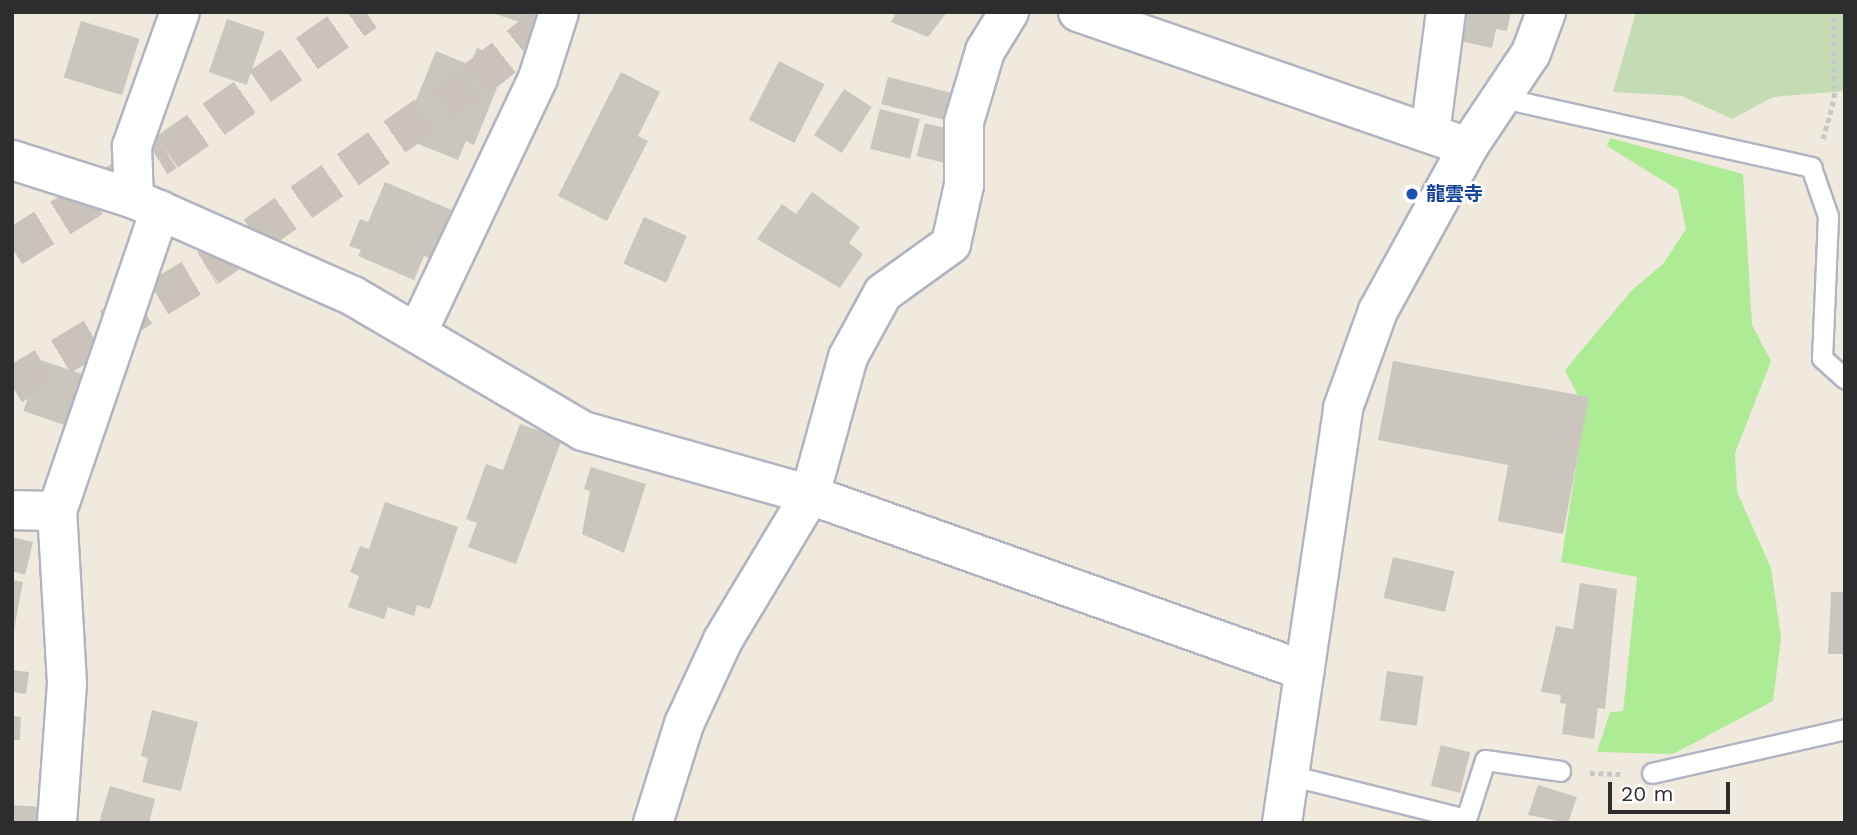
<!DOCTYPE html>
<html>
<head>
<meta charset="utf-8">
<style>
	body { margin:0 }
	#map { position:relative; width:1857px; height:835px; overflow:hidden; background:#f0e9de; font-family:"Work Sans","Noto Sans JP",sans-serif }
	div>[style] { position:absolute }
	.green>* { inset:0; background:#aeeb95 }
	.cemetery>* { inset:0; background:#c5dbb3 }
	.building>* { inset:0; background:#cbc6bd; transform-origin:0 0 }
	.motorway-tunnel>* { height:38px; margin-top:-19px; transform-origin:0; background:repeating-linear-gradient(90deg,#c9c3bb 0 38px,transparent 0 57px) }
	.path>* { height:4.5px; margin-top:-2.25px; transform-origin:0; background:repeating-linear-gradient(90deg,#c8c8c8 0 5px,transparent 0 8.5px) }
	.roads { filter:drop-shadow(2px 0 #b2b4c2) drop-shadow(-2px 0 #b2b4c2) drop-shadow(0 2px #b2b4c2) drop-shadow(0 -2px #b2b4c2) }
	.service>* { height:19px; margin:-9.5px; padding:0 9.5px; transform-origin:9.5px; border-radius:9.5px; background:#fff }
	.minor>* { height:38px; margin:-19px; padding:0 19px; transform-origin:19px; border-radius:19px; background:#fff }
	.tertiary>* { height:38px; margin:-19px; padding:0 19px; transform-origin:19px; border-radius:19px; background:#fff }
	.dots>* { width:19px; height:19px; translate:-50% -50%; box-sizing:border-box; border:4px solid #fff; border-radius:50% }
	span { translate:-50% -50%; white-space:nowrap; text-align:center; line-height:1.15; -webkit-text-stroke:5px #fff; paint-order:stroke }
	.transit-label { font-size:19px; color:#164399; font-weight:700 }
	.left { translate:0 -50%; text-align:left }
	.frame { position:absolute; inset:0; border:14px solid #2d2d2d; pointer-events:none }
	.scale { position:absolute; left:1608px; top:782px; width:122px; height:32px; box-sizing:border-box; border:4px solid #2d2d2d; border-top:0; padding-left:9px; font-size:21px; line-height:24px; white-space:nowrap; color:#2d2d2d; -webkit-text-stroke:5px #fff; paint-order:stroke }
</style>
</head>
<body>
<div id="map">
	<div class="green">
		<div style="clip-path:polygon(1610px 138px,1743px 174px,1752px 325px,1771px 361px,1735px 453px,1737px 492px,1771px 568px,1781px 638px,1773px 701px,1673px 754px,1597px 752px,1610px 712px,1623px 711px,1637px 577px,1561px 562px,1585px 410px,1565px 370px,1632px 290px,1663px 264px,1686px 229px,1678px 190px,1607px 146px)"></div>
	</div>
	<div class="cemetery">
		<div style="clip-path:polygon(1636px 12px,1845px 12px,1845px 91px,1773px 97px,1732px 119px,1682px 96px,1613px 92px)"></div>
	</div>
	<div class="building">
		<div style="clip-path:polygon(488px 12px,537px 12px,533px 26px)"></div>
		<div style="clip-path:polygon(889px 12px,947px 12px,928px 37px,891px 22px,895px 15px)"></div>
		<div style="clip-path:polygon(1466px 12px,1511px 12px,1507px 31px,1496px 29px,1492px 48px,1460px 41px)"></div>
		<div style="left:227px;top:19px;width:40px;height:56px;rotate:19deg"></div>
		<div style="left:81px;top:21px;width:61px;height:59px;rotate:17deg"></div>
		<div style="clip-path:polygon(477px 48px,498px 56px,487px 84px,497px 88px,474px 145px,466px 141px,458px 160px,401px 137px,436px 51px,470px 65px)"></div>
		<div style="left:779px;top:61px;width:51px;height:66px;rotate:27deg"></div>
		<div style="clip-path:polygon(621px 72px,660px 92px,638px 136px,648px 141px,607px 221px,558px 196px)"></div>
		<div style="left:888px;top:77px;width:68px;height:28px;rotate:14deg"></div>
		<div style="left:844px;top:89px;width:33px;height:55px;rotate:33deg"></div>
		<div style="left:880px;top:109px;width:41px;height:41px;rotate:14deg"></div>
		<div style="left:925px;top:123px;width:29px;height:34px;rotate:14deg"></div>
		<div style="clip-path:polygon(385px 182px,454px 211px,433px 260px,424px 256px,414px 280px,358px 256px,361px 250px,349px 246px,360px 219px,368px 222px)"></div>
		<div style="clip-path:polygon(812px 192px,860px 227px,849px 243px,863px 254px,840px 288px,757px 239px,782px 204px,796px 214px)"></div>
		<div style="left:644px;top:217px;width:47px;height:51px;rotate:24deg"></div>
		<div style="left:41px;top:360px;width:46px;height:54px;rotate:19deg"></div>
		<div style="clip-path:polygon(1393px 361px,1589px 397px,1563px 534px,1498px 521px,1508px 465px,1378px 440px)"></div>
		<div style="clip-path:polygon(520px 424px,562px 439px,516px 564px,468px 547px,477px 523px,466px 519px,486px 464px,503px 470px)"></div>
		<div style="clip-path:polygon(591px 467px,646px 484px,624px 553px,582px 534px,590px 491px,584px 489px)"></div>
		<div style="clip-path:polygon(385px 502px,458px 527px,430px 609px,417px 605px,414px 616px,388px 607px,384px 619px,348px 607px,359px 576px,350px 572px,360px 546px,369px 549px)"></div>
		<div style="clip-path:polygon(12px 537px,33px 542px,25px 575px,12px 571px)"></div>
		<div style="left:1393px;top:557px;width:63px;height:42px;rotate:13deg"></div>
		<div style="clip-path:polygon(12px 580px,23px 582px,14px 630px,12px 630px)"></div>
		<div style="clip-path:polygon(1580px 583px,1617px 589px,1605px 709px,1598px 708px,1594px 739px,1562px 734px,1566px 704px,1560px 703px,1561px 695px,1541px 692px,1556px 626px,1573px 629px)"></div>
		<div style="clip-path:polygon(1831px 592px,1845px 592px,1845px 654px,1828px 654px)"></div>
		<div style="clip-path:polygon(12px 670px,29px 672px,26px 694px,12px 692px)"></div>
		<div style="left:1387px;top:671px;width:37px;height:50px;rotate:8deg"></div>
		<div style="clip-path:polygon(152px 710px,198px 722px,181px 791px,142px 782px,148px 758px,141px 756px)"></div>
		<div style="clip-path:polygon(12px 716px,21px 717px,20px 740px,12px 740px)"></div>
		<div style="left:1441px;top:745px;width:30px;height:42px;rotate:14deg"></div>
		<div style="clip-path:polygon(1538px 785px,1577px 797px,1568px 823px,1528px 815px)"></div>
		<div style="clip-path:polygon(110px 786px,155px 799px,149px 823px,99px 823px)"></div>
		<div style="clip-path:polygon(12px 805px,41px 807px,40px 823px,12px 823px)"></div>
	</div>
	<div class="motorway-tunnel">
		<div style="left:12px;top:248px;width:182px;rotate:-31.8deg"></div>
		<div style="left:167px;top:152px;width:243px;rotate:-35.1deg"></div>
		<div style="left:12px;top:386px;width:229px;rotate:-31deg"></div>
		<div style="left:208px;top:268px;width:325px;rotate:-35.1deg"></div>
		<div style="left:474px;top:81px;width:111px;rotate:-38.4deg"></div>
	</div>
	<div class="path">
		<div style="left:1823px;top:139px;width:42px;rotate:-75deg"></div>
		<div style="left:1834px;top:98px;width:86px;rotate:-90deg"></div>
		<div style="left:1590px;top:773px;width:33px;rotate:2deg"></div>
	</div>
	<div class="roads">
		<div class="service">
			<div style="left:1503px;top:98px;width:316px;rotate:12.6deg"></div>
			<div style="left:1811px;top:167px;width:52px;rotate:70.9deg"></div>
			<div style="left:1828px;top:216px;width:142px;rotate:92.4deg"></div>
			<div style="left:1822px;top:358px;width:31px;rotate:42deg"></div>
			<div style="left:1652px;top:773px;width:198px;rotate:-12.8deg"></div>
			<div style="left:1289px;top:775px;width:182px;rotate:14deg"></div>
			<div style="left:1466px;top:819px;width:62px;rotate:-72.1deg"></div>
			<div style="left:1485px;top:760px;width:76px;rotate:8.3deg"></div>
		</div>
		<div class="minor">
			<div style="left:1078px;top:12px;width:413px;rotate:19.1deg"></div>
			<div style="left:1430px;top:133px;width:122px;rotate:-82.5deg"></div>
			<div style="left:12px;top:160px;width:128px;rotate:17.7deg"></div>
			<div style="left:134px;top:199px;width:240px;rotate:23.9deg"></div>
			<div style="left:353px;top:296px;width:267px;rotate:30.4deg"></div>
			<div style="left:583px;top:431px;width:236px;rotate:15.7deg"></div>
			<div style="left:810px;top:495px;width:525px;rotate:19.57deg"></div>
			<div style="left:134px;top:199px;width:53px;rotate:-92.2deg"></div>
			<div style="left:132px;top:146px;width:142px;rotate:-70.3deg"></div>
			<div style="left:418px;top:331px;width:280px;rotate:-64.6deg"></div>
			<div style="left:538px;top:78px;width:69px;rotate:-72.3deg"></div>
			<div style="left:12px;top:510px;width:45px;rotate:1.3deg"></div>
			<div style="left:57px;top:823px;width:140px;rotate:-85.9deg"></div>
			<div style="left:67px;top:683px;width:172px;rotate:-93.3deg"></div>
			<div style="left:57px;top:511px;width:318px;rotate:-71.1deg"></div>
			<div style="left:653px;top:823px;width:104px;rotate:-72.6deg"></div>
			<div style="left:684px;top:724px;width:93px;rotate:-65.1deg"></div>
			<div style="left:723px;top:640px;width:169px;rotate:-59deg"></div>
			<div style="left:810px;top:495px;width:143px;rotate:-74.6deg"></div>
			<div style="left:848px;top:357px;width:73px;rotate:-61.3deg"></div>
			<div style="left:883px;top:293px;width:84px;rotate:-35.8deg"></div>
			<div style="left:951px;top:244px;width:60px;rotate:-77.6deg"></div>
			<div style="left:964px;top:185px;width:63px;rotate:-90deg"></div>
			<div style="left:964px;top:122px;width:74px;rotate:-73.5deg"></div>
			<div style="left:985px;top:51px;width:46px;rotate:-58.4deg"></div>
		</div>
		<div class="tertiary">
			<div style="left:1282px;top:823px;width:419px;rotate:-81.6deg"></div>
			<div style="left:1343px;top:408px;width:103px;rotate:-70.2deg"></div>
			<div style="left:1378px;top:311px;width:187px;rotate:-61.2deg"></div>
			<div style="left:1468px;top:147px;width:113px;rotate:-56.2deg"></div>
			<div style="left:1531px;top:53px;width:44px;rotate:-69.9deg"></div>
		</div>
	</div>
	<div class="dots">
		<div style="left:1412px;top:194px;background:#1a4fb4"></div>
	</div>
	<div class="transit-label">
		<span class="left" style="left:1426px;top:194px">龍雲寺</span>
	</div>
	<div class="frame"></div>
	<div class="scale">20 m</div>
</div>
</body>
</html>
